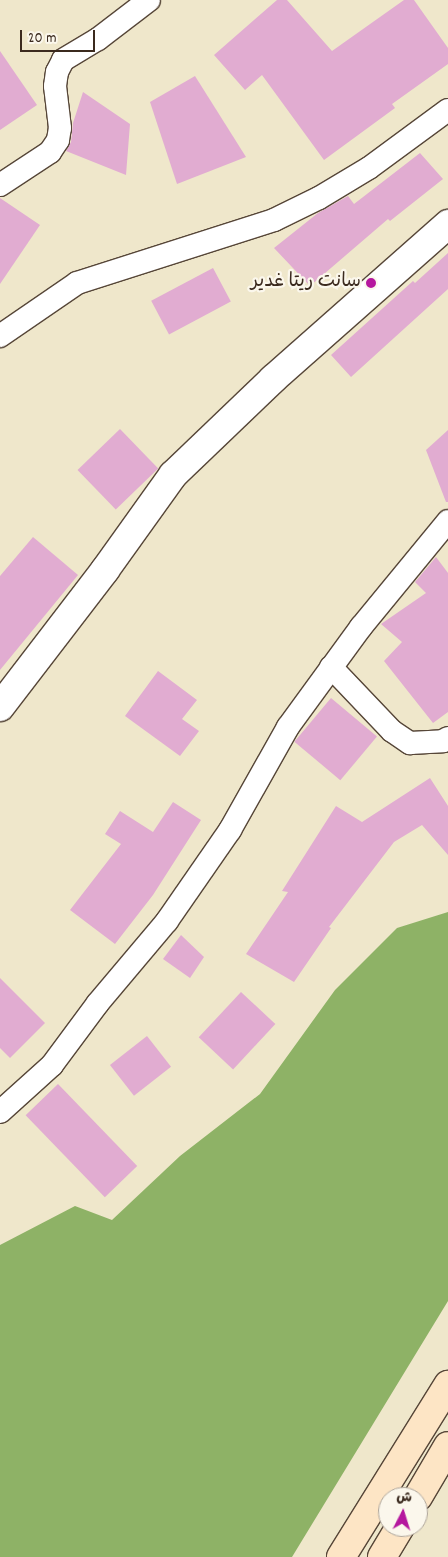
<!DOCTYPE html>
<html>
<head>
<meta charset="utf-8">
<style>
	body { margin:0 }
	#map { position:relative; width:448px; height:1557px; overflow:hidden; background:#efe7cb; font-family:Dekko,"Playpen Sans Arabic",sans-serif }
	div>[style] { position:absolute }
	.forest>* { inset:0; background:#8eb266 }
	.building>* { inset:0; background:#e1acd1; transform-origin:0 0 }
	.roads { filter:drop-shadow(1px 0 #564638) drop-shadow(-1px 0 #564638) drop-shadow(0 1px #564638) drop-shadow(0 -1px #564638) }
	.minor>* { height:22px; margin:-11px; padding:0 11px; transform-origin:11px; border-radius:11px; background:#fff }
	.tertiary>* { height:28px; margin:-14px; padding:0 14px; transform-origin:14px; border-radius:14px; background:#fff }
	.secondary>* { height:28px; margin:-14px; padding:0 14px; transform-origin:14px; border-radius:14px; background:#fde5c5 }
	.dots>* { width:14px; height:14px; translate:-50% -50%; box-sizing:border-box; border:2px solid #fbf7ec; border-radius:50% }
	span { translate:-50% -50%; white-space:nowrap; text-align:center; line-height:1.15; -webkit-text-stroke:4.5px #fbf7ec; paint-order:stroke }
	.poi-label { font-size:19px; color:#3b2a1e }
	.right { translate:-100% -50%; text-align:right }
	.north { position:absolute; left:378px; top:1487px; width:50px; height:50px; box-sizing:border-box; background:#fbf7ec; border:1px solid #aea59a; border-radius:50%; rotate:5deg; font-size:14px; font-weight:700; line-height:20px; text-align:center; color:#3b2a1e }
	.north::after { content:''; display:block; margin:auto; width:18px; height:22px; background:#b5179e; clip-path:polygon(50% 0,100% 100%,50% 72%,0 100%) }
	.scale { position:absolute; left:20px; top:30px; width:75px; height:22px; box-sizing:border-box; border:2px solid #3b2a1e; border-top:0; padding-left:6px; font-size:15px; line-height:18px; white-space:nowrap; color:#3b2a1e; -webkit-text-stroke:4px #fbf7ec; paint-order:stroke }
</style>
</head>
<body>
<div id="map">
	<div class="forest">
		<div style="clip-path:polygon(448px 912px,448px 1301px,292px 1557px,0 1557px,0 1245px,75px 1206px,112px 1220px,180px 1156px,260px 1094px,335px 990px,397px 928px)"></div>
	</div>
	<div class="building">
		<div style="clip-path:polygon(277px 0,287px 0,332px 51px,404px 0,414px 0,448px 48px,448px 64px,392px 104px,395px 108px,324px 160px,262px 75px,245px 90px,214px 55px)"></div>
		<div style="clip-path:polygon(0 51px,37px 105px,0 130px)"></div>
		<div style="clip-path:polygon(195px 76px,246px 157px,177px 184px,150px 102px)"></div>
		<div style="clip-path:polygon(83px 92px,130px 124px,126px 175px,66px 151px,71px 142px,73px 123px)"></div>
		<div style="clip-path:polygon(420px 153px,443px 179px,390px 221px,388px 219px,310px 286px,274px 248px,318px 213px,348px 196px,354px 204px)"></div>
		<div style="clip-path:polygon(0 198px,40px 225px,0 284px)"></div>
		<div style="clip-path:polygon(448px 253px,448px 289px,351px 377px,331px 355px,413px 281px,415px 283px)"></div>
		<div style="left:213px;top:268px;width:38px;height:70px;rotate:62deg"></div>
		<div style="left:120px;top:429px;width:55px;height:59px;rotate:46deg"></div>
		<div style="clip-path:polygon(448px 430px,448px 502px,446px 502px,426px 450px)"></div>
		<div style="clip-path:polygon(33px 537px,78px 575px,0 670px,0 576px)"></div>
		<div style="clip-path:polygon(436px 557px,448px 573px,448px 712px,433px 723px,384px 661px,402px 642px,381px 624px,426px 593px,415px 582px)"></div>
		<div style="clip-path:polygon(158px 671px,197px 700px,182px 719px,199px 731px,180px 756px,125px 716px)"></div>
		<div style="left:331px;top:698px;width:60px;height:57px;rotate:40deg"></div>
		<div style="clip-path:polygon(430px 778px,448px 806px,448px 855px,422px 825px,394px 842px,329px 927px,331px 928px,294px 982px,246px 954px,288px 892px,282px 891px,336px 806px,362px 822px)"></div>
		<div style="clip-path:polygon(173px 802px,201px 820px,153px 895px,115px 944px,70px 910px,121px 844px,105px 834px,120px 811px,153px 832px)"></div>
		<div style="clip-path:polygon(181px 935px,204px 957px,190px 978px,163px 959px)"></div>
		<div style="clip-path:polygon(0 978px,45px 1023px,10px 1058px,0 1048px)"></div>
		<div style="left:241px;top:992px;width:47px;height:62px;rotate:43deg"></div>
		<div style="left:147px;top:1036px;width:39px;height:47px;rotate:52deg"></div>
		<div style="left:58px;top:1084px;width:114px;height:45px;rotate:46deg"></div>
	</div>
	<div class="roads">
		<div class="minor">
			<div style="left:0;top:185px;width:60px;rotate:-33.4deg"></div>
			<div style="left:50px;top:152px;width:14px;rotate:-56deg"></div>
			<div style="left:58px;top:140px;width:12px;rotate:-81deg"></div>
			<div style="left:60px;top:128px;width:42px;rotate:-96.8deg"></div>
			<div style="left:55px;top:86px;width:14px;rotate:-82deg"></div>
			<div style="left:57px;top:72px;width:13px;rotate:-63deg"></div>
			<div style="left:63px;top:60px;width:41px;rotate:-31deg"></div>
			<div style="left:98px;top:39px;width:64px;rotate:-37.4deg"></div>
			<div style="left:0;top:336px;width:93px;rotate:-34.5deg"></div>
			<div style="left:77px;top:283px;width:207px;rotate:-17.7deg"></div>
			<div style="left:274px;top:220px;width:50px;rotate:-26.1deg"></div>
			<div style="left:319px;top:198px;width:58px;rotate:-31deg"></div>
			<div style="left:369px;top:168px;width:98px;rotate:-36.3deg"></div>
			<div style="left:331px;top:667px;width:88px;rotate:46.4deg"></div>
			<div style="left:392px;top:731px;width:22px;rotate:34deg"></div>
			<div style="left:410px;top:743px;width:33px;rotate:-3deg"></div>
			<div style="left:443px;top:741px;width:6px;rotate:-31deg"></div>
			<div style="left:0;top:1112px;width:70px;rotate:-42.1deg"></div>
			<div style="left:52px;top:1065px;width:77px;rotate:-53.4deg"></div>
			<div style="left:98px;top:1003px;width:107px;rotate:-49.9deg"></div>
			<div style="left:167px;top:921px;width:111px;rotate:-55.3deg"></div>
			<div style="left:230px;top:830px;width:118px;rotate:-60.6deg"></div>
			<div style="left:288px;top:727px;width:124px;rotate:-53.9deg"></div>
			<div style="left:361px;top:627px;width:137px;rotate:-50.6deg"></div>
		</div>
		<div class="tertiary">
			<div style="left:0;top:707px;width:173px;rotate:-52.5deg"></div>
			<div style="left:105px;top:570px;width:117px;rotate:-54.4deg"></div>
			<div style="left:173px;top:475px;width:139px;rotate:-43.8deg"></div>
			<div style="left:273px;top:379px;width:234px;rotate:-41.5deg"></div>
		</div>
		<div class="secondary">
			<div style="left:418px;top:1497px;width:59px;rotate:-59.5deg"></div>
			<div style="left:341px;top:1557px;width:203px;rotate:-58.1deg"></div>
			<div style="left:382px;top:1557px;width:35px;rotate:-59deg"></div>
		</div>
	</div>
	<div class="dots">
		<div style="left:371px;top:283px;background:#b5179e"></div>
	</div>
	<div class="poi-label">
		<span class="right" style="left:361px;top:283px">سانت ريتا غدير</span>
	</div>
	<div class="north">ش</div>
	<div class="scale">20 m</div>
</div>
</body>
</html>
